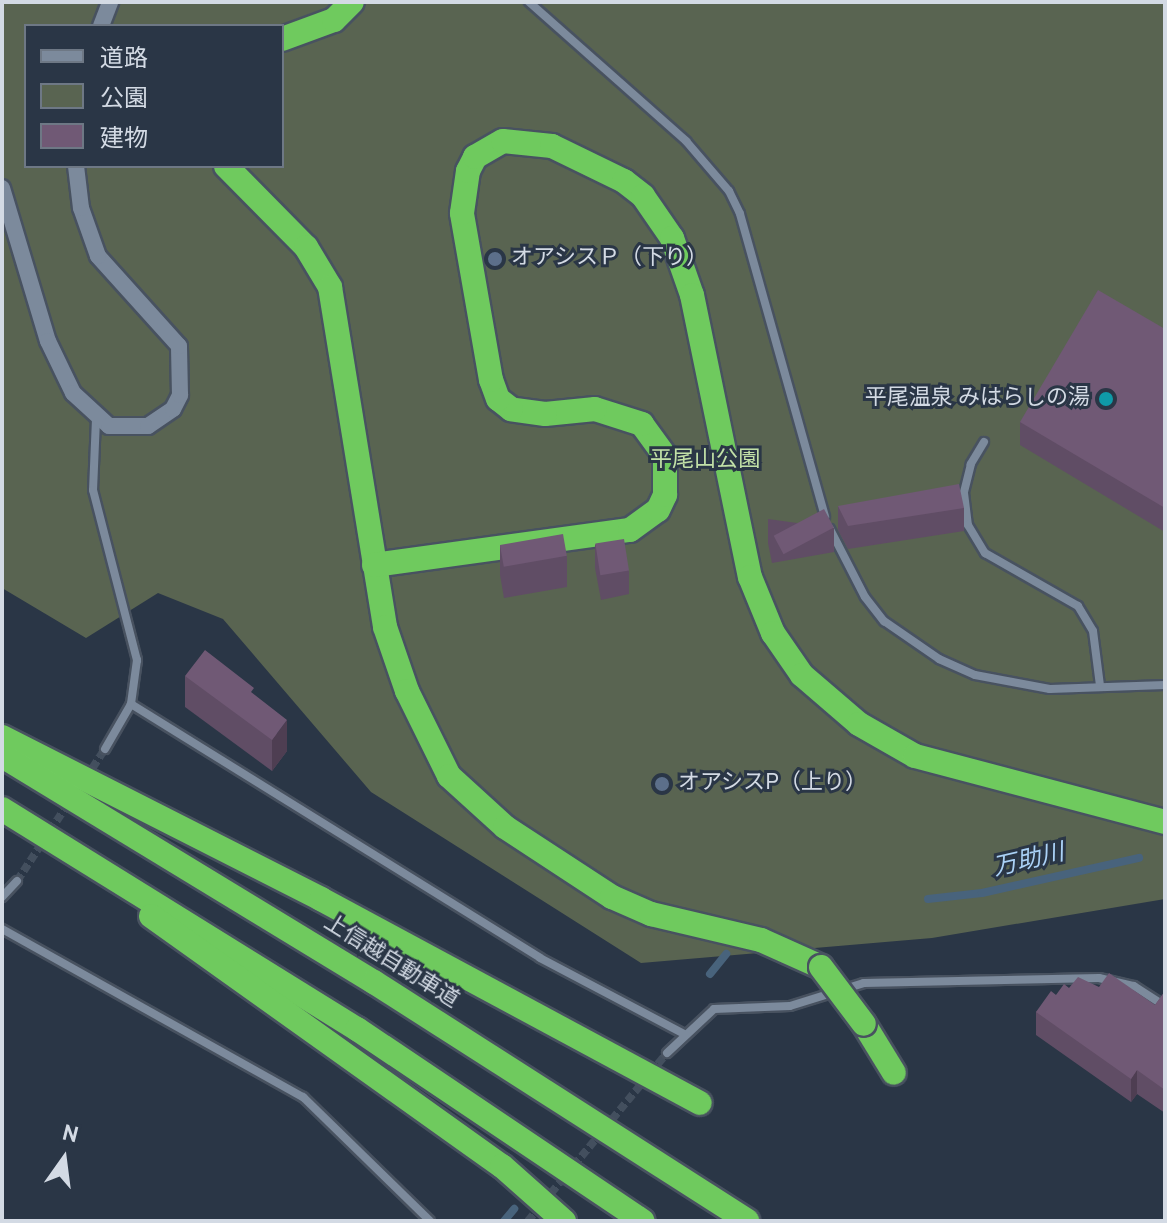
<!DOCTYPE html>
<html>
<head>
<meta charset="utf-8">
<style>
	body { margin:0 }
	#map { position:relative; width:1167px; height:1223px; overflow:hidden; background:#2a3646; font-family:Overpass,"Noto Sans JP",sans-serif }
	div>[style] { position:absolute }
	.green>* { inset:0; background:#596451 }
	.stream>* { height:8px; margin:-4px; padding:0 4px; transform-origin:4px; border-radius:4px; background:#48637c }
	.street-tunnel>* { height:8px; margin-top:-4px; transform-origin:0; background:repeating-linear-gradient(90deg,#434f5e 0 8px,transparent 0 12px) }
	.roads { filter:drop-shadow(2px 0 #485260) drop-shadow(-2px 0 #485260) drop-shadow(0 2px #485260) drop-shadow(0 -2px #485260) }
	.street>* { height:8px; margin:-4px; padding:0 4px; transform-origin:4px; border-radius:4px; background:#7c8a9c }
	.secondary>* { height:16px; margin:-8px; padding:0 8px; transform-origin:8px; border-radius:8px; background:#7c8a9c }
	.highway>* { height:24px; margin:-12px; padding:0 12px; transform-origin:12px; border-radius:12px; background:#6fca5e }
	.bridges { filter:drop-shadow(2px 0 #485260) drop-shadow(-2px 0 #485260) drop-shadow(0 2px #485260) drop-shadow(0 -2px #485260) }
	.highway-bridge>* { height:24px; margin:-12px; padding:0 12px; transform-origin:12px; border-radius:12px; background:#6fca5e }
	.wall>* { inset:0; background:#604d65 }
	.shaded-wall>* { inset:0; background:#4e3e52 }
	.building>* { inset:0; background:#705975; transform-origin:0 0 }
	.dots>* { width:22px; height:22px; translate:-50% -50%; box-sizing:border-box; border:4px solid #2a3646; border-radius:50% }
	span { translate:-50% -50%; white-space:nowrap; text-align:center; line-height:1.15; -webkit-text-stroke:6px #2a3646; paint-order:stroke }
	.poi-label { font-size:22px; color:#d3dae4 }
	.left { translate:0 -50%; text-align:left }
	.right { translate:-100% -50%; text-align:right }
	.park-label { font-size:22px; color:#c1e0a7 }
	.street-label { font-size:22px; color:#d3dae4 }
	.water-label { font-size:24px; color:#abd2f7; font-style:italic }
	.frame { position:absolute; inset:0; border:4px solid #d3dae4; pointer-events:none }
	.legend { position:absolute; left:24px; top:24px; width:260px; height:144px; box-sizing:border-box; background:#2a3646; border:2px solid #6e7885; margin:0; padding:10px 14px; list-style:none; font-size:24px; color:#d3dae4 }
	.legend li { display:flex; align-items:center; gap:16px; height:40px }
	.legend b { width:40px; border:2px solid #6e7885 }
	.north { position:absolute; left:24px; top:1119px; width:80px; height:80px; -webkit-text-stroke:6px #2a3646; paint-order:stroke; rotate:14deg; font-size:22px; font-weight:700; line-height:32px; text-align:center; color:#d3dae4 }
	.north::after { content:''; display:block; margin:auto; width:28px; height:36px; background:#d3dae4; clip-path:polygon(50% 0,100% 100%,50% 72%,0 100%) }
</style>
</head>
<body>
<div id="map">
	<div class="green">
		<div style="clip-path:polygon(evenodd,2px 2px,1165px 2px,1165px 899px,932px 938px,641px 963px,371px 792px,223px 619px,158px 593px,86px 638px,2px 588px,2px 2px,26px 26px,282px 26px,282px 166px,26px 166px,26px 26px)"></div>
	</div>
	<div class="stream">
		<div style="left:928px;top:899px;width:54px;rotate:-6.3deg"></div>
		<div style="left:982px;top:893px;width:161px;rotate:-12.6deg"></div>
		<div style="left:710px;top:974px;width:26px;rotate:-51deg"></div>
		<div style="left:504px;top:1221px;width:16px;rotate:-50deg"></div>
	</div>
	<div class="street-tunnel">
		<div style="left:86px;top:778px;width:35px;rotate:-57deg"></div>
		<div style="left:17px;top:881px;width:95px;rotate:-56.6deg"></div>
		<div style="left:528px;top:1221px;width:218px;rotate:-50.4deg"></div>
	</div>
	<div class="roads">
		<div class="street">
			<div style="left:529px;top:2px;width:210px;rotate:41.5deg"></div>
			<div style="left:686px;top:141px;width:66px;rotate:49.3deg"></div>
			<div style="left:729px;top:191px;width:25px;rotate:64deg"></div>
			<div style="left:740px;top:214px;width:314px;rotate:74.3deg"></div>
			<div style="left:96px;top:419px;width:71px;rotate:92.4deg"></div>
			<div style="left:93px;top:490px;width:176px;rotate:75.5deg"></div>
			<div style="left:137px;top:660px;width:44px;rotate:97.8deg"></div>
			<div style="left:131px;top:704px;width:52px;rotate:120deg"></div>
			<div style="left:984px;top:442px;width:26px;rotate:121deg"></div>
			<div style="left:971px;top:464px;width:30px;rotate:104deg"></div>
			<div style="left:964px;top:493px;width:32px;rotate:83deg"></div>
			<div style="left:968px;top:525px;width:33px;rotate:59deg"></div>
			<div style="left:985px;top:553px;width:107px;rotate:29.7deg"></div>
			<div style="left:1078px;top:606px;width:29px;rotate:59deg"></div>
			<div style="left:1093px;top:631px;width:55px;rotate:82.7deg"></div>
			<div style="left:830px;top:529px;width:76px;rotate:62.8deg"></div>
			<div style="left:865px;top:597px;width:31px;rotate:52deg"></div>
			<div style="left:884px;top:621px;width:67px;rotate:34.6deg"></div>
			<div style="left:939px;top:659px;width:39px;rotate:24deg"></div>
			<div style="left:975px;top:675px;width:76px;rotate:10.6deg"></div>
			<div style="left:1050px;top:689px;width:115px;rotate:-2deg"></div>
			<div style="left:131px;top:704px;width:481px;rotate:31.8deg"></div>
			<div style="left:540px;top:958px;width:163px;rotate:27.8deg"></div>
			<div style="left:2px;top:897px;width:22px;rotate:-47deg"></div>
			<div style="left:2px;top:929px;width:345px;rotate:29.2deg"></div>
			<div style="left:303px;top:1097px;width:177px;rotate:44.3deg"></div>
			<div style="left:667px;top:1053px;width:64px;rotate:-43.1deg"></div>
			<div style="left:714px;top:1009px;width:76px;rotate:-2.3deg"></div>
			<div style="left:790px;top:1006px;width:77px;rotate:-17.3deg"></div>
			<div style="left:864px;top:983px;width:235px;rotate:-1.2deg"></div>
			<div style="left:1099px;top:978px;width:36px;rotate:13deg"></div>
			<div style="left:1134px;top:986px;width:37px;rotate:33deg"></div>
		</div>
		<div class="secondary">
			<div style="left:101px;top:26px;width:26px;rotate:-69deg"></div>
			<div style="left:2px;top:188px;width:160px;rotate:73.3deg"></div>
			<div style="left:48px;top:341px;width:58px;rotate:64.3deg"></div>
			<div style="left:73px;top:393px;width:49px;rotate:42.5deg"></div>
			<div style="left:109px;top:426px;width:39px"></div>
			<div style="left:148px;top:426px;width:30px;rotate:-34deg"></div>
			<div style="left:173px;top:409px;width:16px;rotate:-63deg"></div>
			<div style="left:180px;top:395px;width:49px;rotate:-91.2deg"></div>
			<div style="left:179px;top:346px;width:121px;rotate:-132deg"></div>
			<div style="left:98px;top:256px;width:51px;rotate:-109.5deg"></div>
			<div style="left:81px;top:208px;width:42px;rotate:-96.8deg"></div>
		</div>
		<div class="highway">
			<div style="left:282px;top:39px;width:55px;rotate:-20.1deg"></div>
			<div style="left:334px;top:20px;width:25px;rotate:-45deg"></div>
			<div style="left:226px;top:166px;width:114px;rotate:45.4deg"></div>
			<div style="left:306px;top:247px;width:47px;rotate:59deg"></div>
			<div style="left:330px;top:287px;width:344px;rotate:80.8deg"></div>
			<div style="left:385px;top:627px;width:68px;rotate:71deg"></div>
			<div style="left:407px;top:691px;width:95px;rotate:63.7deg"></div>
			<div style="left:449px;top:776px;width:76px;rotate:42.3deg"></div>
			<div style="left:505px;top:827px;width:128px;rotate:33.2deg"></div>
			<div style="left:612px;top:897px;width:43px;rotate:23.6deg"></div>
			<div style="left:651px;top:914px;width:113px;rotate:13.3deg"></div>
			<div style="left:761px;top:940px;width:66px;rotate:24.2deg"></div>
			<div style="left:374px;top:565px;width:258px;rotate:-7.8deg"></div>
			<div style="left:630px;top:530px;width:34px;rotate:-36deg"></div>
			<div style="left:658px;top:510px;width:17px;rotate:-65deg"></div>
			<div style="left:665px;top:495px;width:39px;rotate:-90deg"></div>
			<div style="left:665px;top:456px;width:39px;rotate:-126deg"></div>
			<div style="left:642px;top:424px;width:49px;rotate:-162.3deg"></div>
			<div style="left:595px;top:409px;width:50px;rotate:174.3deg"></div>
			<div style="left:545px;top:414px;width:34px;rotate:-172deg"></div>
			<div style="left:511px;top:409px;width:16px;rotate:-142deg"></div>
			<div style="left:498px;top:399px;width:20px;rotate:-110deg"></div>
			<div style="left:491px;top:380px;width:169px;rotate:-99.9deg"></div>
			<div style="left:462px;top:213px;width:42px;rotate:-81.9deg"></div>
			<div style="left:468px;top:171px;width:16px;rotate:-63deg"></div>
			<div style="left:475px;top:157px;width:32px;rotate:-30deg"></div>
			<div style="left:503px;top:141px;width:49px;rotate:5.8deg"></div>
			<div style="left:552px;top:146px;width:80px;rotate:25.9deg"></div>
			<div style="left:624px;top:181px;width:24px;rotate:38deg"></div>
			<div style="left:643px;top:196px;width:51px;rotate:55.4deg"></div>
			<div style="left:672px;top:238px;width:60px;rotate:70.7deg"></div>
			<div style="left:692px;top:295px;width:288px;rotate:78.4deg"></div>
			<div style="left:750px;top:577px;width:61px;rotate:67.7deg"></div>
			<div style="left:773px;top:633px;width:51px;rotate:55.4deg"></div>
			<div style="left:802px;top:675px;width:75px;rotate:40.7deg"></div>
			<div style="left:859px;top:724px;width:64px;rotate:29.7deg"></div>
			<div style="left:915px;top:756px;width:259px;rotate:14.8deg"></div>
			<div style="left:2px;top:737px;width:358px;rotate:26.9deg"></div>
			<div style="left:321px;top:899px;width:430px;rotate:28.3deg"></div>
			<div style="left:2px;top:756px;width:435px;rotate:31.3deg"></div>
			<div style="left:374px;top:982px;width:443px;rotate:32.6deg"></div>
			<div style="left:2px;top:809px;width:418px;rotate:31.8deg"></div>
			<div style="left:357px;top:1029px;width:344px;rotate:33.9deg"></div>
			<div style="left:151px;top:916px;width:431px;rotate:35.5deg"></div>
			<div style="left:502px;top:1166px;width:83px;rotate:41.6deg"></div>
			<div style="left:864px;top:1024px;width:57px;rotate:58.5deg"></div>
		</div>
	</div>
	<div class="bridges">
		<div class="highway-bridge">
			<div style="left:821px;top:967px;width:71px;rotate:53deg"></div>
		</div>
	</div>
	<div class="wall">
		<div style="clip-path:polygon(1165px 329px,1165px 532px,1020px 445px,1020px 422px)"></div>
		<div style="clip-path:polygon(838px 506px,964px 508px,964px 531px,848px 549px,838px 530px)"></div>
		<div style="clip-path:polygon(768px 519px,834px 528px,834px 552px,772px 563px,768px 543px)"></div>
		<div style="clip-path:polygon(595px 544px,629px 571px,629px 594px,601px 600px,595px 568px)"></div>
		<div style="clip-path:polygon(500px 545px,567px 556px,567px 587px,504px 598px,500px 575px)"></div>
		<div style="clip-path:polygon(185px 676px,254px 695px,287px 751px,272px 771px,185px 707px)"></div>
		<div style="clip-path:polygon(1099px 987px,1155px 1005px,1165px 991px,1165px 1113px,1137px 1094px,1131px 1102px,1036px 1035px,1036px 1012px,1056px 995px,1069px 988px)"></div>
	</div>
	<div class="shaded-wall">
		<div style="clip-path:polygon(287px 720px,287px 751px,272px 771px,272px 740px)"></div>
		<div style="clip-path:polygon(1137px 1070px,1137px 1094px,1131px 1102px,1131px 1079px)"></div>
	</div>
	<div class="building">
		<div style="clip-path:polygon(1098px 290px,1165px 329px,1165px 508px,1020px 422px)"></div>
		<div style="clip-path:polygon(959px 484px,964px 508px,848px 526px,838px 506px)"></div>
		<div style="left:824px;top:509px;width:21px;height:57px;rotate:62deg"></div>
		<div style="left:563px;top:534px;width:22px;height:64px;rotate:80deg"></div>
		<div style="left:624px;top:539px;width:32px;height:29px;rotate:81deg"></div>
		<div style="clip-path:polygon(205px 650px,254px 688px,251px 692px,287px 720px,272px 740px,185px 676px)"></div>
		<div style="clip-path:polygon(1109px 973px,1155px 1005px,1165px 991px,1165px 1090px,1137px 1070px,1131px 1079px,1036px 1012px,1051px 991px,1056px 995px,1064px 984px,1069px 988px,1078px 977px,1099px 987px)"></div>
	</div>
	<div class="dots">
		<div style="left:495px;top:259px;background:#5c6f8a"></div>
		<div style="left:1106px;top:399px;background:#0f9aa8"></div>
		<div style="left:662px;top:784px;background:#5c6f8a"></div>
	</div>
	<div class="poi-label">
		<span class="left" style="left:511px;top:259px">オアシスＰ（下り）</span>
		<span class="right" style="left:1090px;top:399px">平尾温泉 みはらしの湯</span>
		<span class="left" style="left:678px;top:784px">オアシスP（上り）</span>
	</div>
	<div class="park-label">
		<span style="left:705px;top:461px">平尾山公園</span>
	</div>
	<div class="street-label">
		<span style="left:391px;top:962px;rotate:32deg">上信越自動車道</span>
	</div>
	<div class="water-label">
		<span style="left:1029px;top:862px;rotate:-13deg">万助川</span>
	</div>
	<div class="frame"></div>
	<ul class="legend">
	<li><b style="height:10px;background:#7c8a9c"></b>道路</li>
	<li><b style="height:22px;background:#596451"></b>公園</li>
	<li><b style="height:22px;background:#705975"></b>建物</li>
	</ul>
	<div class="north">N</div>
</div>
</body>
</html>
